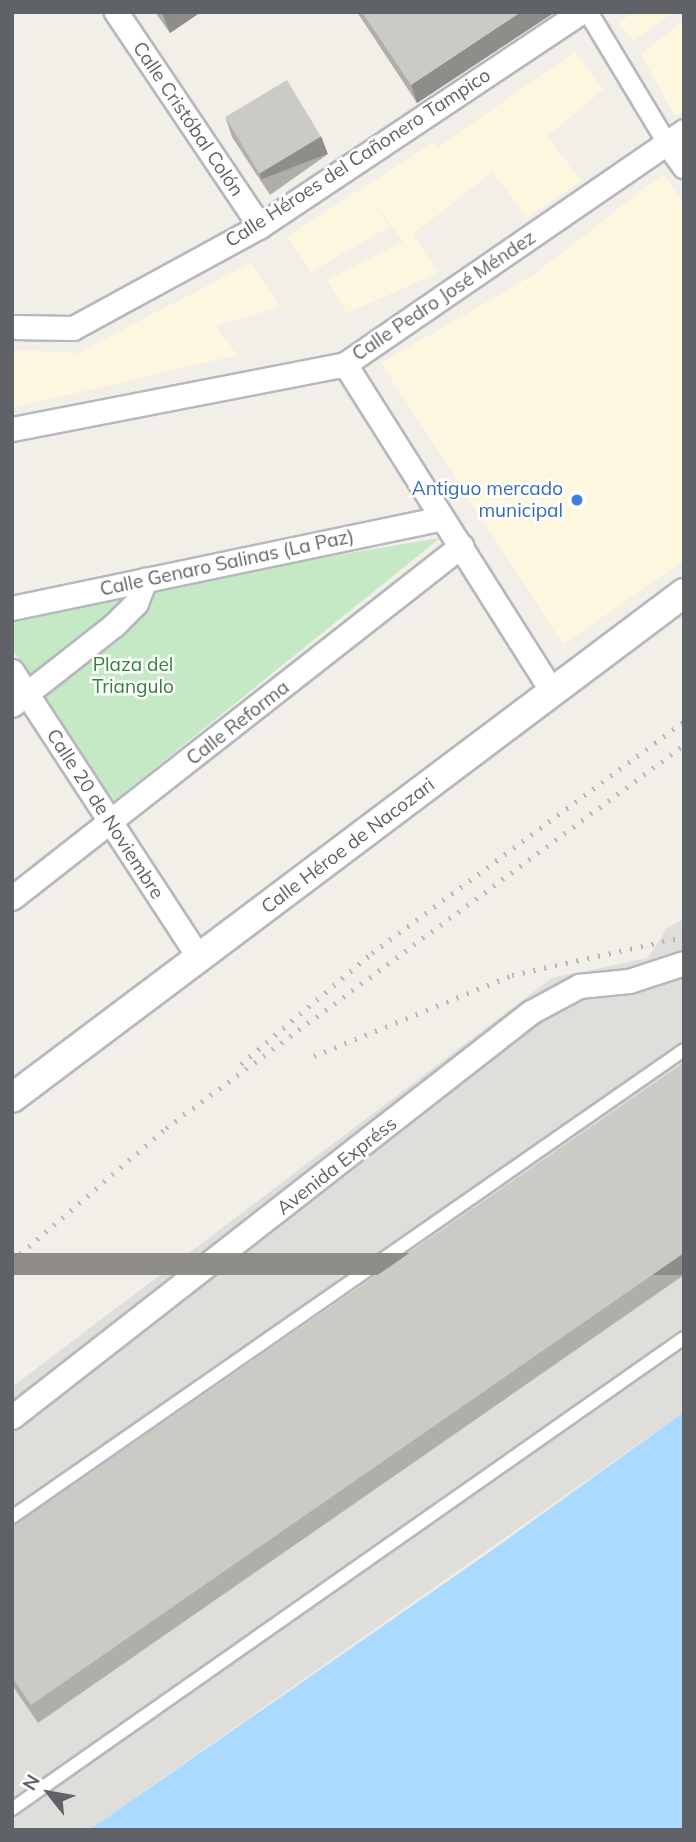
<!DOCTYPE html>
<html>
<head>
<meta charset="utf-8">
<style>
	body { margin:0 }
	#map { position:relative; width:696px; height:1842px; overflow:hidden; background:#f1efe8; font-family:Mulish,sans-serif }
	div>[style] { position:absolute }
	.commercial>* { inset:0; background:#fef7e0 }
	.industrial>* { inset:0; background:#e0deda }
	.green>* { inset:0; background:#c5e8c5 }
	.water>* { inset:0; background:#aadaff }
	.roads { filter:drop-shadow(2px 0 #b5b8bc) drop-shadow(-2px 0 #b5b8bc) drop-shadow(0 2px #b5b8bc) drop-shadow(0 -2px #b5b8bc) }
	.service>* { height:12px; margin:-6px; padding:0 6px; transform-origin:6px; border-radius:6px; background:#fff }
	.pedestrian>* { height:18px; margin:-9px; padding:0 9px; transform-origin:9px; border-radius:9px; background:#fff }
	.minor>* { height:23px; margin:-11.5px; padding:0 11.5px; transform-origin:11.5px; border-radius:11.5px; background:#fff }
	.tertiary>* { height:28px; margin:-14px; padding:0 14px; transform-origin:14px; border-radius:14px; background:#fff }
	.rail>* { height:5px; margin-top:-2.5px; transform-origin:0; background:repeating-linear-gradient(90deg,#b6b7b8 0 2px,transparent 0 11px) }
	.wall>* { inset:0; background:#afaea9 }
	.shaded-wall>* { inset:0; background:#8f8d8a; transform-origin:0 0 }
	.building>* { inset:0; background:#cccac5; transform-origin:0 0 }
	.dots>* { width:19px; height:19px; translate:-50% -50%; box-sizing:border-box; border:4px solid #fff; border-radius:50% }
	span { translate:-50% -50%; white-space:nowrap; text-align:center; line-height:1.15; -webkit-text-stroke:5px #fff; paint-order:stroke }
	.street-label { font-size:19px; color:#5f6368 }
	.shop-label { font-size:19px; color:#366cbe }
	.right { translate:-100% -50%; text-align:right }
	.park-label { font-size:19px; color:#348238 }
	.frame { position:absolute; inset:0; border:14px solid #5f6368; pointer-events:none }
	.north { position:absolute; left:14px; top:1758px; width:70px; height:70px; -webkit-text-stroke:5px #fff; paint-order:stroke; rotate:301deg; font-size:19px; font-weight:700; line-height:28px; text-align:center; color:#5f6368 }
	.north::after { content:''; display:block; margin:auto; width:24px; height:32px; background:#5f6368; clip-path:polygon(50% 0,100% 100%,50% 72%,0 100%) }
</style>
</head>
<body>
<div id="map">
	<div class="commercial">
		<div style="clip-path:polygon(634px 12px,674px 12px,633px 40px,618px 23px)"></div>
		<div style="clip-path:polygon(684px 20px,684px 109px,675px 116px,641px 54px)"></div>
		<div style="clip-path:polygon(575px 52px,603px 90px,547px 136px,581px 181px,527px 217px,492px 172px,413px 234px,438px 273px,347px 313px,327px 280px,403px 242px,373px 200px,389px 227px,311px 272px,287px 237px,433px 142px,437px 148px)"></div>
		<div style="clip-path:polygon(663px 174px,684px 204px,684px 561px,563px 644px,381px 363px,535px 274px)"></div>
		<div style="clip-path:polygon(251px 263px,280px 307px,216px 326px,237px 355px,12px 408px,12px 350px,78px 353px)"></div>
	</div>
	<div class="industrial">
		<div style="clip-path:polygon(684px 919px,684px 1412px,89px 1830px,12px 1830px,12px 1387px,552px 978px,648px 958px,667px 928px)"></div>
	</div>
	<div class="green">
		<div style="clip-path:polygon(440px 538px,114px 801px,12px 649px,12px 609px)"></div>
	</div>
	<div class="water">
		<div style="clip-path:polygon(684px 1412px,684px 1830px,89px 1830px,488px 1553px)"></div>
	</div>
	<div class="roads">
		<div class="service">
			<div style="left:12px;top:1517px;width:818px;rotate:-34.8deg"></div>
			<div style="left:12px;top:1809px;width:821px;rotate:-35.03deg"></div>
		</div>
		<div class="pedestrian">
			<div style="left:588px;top:12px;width:153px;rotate:58.9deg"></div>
		</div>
		<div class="minor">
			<div style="left:116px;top:12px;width:258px;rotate:56.1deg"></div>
			<div style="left:667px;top:143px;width:29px;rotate:54deg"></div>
			<div style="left:12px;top:327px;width:61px;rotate:0.9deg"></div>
			<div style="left:73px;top:328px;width:213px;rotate:-28.6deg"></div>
			<div style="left:260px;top:226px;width:386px;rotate:-33.7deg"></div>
			<div style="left:345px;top:364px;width:388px;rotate:57.7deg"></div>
			<div style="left:12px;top:429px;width:339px;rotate:-11deg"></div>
			<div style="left:345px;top:364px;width:411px;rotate:-34.5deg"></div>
			<div style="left:12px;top:608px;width:439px;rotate:-11.8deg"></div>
			<div style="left:12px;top:671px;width:343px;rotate:56.9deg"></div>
			<div style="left:12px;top:705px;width:130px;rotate:-38.1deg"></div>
			<div style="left:114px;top:625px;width:31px;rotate:-45deg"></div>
			<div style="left:136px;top:603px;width:25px;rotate:-69deg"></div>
			<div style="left:12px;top:898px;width:571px;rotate:-38.1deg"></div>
			<div style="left:12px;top:1417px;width:658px;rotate:-37.97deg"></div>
			<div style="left:531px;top:1012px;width:55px;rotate:-28.4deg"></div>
			<div style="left:579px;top:986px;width:50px;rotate:-5.7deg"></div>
			<div style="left:629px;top:981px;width:58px;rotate:-18.1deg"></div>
		</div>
		<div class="tertiary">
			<div style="left:12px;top:1098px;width:841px;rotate:-36.92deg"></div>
		</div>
	</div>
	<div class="rail">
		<div style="left:314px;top:1056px;width:214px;rotate:-22.2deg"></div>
		<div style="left:512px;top:975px;width:176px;rotate:-12.5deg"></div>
		<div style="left:241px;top:1064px;width:172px;rotate:-40.3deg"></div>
		<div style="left:372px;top:953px;width:389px;rotate:-36.6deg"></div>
		<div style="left:12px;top:1261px;width:203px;rotate:-40.8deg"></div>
		<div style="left:166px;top:1128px;width:644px;rotate:-36.48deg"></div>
	</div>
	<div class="wall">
		<div style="clip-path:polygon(155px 12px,201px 12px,170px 33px)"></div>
		<div style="clip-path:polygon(357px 12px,555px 12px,417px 103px)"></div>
		<div style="clip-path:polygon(226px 119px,328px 154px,270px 195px,232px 137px)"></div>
		<div style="clip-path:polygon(684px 1063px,684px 1275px,38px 1723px,12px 1685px,12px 1528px)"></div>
	</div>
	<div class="shaded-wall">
		<div style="clip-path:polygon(167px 12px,201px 12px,170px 33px,163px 15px)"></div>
		<div style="clip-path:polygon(521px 12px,555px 12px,417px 103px,411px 85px)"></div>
		<div style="left:321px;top:136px;width:19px;height:71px;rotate:69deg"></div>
		<div style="left:684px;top:1253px;width:22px;height:794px;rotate:90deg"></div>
	</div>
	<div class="building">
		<div style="clip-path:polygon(362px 12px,521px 12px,411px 85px)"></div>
		<div style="left:287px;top:80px;width:66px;height:72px;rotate:59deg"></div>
		<div style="clip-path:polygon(684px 1063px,684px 1253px,31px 1705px,12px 1677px,12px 1528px)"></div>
	</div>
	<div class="dots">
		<div style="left:577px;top:500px;background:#3f7fe0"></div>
	</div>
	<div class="street-label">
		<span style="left:188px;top:119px;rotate:56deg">Calle Cristóbal Colón</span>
		<span style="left:358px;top:158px;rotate:-33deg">Calle Héroes del Cañonero Tampico</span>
		<span style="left:444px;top:296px;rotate:-34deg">Calle Pedro José Méndez</span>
		<span style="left:227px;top:563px;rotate:-12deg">Calle Genaro Salinas (La Paz)</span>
		<span style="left:238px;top:723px;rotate:-38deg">Calle Reforma</span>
		<span style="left:105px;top:814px;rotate:57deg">Calle 20 de Noviembre</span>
		<span style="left:348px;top:846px;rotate:-37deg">Calle Héroe de Nacozari</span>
		<span style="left:337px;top:1166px;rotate:-38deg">Avenida Expréss</span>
	</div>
	<div class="shop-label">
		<span class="right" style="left:563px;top:500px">Antiguo mercado<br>municipal</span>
	</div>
	<div class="park-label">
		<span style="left:133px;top:676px">Plaza del<br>Triangulo</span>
	</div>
	<div class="frame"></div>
	<div class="north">N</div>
</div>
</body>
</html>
